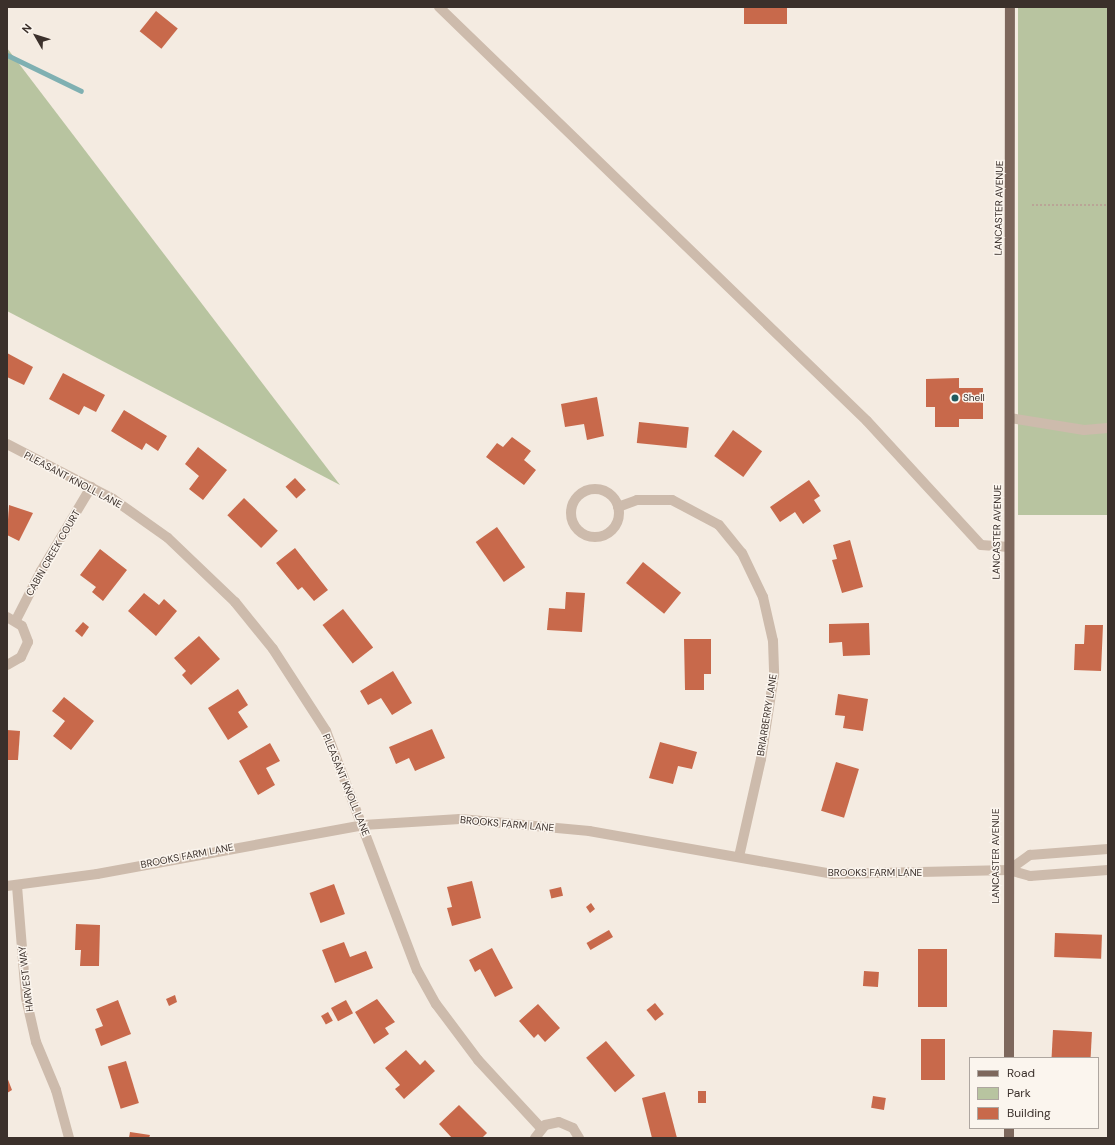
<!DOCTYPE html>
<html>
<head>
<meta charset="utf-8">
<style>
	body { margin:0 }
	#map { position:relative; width:1115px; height:1145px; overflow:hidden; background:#f4ebe1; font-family:"DM Sans",sans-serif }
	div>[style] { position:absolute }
	.green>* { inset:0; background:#b8c4a0; transform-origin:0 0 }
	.stream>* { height:5px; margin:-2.5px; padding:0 2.5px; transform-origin:2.5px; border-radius:2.5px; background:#7fb0b2 }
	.building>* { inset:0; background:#c8694b; transform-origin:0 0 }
	.path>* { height:2.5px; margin-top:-1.25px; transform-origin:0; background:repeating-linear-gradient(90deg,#b9a596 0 2px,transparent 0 4px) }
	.minor>* { height:10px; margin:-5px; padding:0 5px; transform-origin:5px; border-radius:5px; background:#cdbbac }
	.minor>.ring { margin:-5px; padding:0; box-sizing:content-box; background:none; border:10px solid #cdbbac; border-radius:50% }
	.major>* { height:10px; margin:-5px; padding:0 5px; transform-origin:5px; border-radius:5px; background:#7d675c }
	.dots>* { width:11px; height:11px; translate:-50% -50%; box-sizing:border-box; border:2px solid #fbf5ee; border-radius:50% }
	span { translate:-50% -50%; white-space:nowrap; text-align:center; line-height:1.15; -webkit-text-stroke:3px #fbf5ee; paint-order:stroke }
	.street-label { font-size:10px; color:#3b302b }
	.poi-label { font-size:10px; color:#3b302b }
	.left { translate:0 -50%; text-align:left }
	.frame { position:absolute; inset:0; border:8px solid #3b302b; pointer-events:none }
	.legend { position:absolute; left:969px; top:1057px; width:130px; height:72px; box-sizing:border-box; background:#fbf5ee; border:1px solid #aea6a0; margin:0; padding:5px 7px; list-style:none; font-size:12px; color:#3b302b }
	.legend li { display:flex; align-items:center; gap:8px; height:20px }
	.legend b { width:20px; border:1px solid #aea6a0 }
	.north { position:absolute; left:16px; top:16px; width:40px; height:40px; -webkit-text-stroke:3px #fbf5ee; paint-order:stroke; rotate:309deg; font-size:11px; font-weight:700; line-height:16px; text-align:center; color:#3b302b }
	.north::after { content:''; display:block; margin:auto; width:14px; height:18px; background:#3b302b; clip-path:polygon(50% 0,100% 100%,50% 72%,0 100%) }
</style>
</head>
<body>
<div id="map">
	<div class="green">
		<div style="left:1018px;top:7px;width:90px;height:508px"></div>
		<div style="clip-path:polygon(7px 48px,340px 485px,7px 311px)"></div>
	</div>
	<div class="stream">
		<div style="left:7px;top:55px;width:82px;rotate:25.9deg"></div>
	</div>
	<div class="building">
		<div style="left:744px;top:7px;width:43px;height:17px"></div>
		<div style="left:156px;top:11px;width:28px;height:26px;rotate:39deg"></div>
		<div style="clip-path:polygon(7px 353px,33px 367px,24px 385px,7px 377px)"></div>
		<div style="clip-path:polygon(63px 373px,105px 395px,96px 412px,84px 406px,79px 415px,49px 399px)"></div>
		<div style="clip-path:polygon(959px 378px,959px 388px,983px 388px,983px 419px,959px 419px,959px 427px,935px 427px,935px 407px,926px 407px,926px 379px)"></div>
		<div style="clip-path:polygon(597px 397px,604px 436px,587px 440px,584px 424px,565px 427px,561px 404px)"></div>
		<div style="clip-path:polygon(124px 410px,167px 436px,158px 451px,146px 443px,142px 450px,111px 431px)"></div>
		<div style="left:639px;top:422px;width:50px;height:21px;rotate:6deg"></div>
		<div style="left:733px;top:430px;width:36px;height:32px;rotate:36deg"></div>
		<div style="clip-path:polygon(512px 437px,531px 451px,524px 460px,536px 470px,524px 485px,486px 457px,497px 443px,503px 447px)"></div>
		<div style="clip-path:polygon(198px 447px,227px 470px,203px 500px,189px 489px,199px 476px,185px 464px)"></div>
		<div style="left:295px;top:478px;width:16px;height:13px;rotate:47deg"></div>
		<div style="clip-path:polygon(809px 480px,820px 496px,814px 500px,821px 511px,803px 524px,795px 512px,780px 522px,770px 507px)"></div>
		<div style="left:244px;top:498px;width:47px;height:24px;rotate:44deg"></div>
		<div style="clip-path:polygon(9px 505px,33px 513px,19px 541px,7px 535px)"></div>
		<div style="left:497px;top:527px;width:49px;height:26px;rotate:55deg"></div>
		<div style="clip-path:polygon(850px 540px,863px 587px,842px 593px,832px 560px,837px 559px,833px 545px)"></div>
		<div style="clip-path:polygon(295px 548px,328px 590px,314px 601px,302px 587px,298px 590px,276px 563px)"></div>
		<div style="clip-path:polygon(100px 549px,127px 570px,103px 601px,92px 592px,96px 587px,80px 575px)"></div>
		<div style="left:643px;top:562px;width:49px;height:27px;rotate:39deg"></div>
		<div style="clip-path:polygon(566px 592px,585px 593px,582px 632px,547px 630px,549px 608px,565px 609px)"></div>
		<div style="clip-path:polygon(144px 593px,159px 605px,164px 599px,177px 611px,156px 636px,128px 611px)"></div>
		<div style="left:343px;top:609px;width:49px;height:26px;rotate:52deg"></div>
		<div style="clip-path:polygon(83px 622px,89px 627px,82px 637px,75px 631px)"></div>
		<div style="clip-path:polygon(869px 623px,870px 655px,843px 656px,842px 642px,829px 643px,829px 624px)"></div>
		<div style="clip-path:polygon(1085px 625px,1103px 625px,1101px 671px,1074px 670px,1075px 644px,1084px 644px)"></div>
		<div style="clip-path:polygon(199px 636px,220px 659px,191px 685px,182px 675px,186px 671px,174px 658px)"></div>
		<div style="clip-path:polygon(684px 639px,711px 639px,711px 674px,704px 674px,704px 690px,685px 690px)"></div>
		<div style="clip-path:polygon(393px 671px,412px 703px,392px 715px,381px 698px,368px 705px,360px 691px)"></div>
		<div style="clip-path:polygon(238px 689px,248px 705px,238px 712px,248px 727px,228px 740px,208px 708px)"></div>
		<div style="clip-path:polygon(838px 694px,868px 699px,863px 731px,843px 728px,845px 716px,835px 715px)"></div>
		<div style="clip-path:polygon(64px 697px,94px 721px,71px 750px,53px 736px,65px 721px,52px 711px)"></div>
		<div style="clip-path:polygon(432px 729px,445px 758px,415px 771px,409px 758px,396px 764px,389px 747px)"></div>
		<div style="clip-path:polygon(7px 730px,20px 731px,18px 760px,7px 760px)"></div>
		<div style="clip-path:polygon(660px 742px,697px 752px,692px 769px,678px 766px,673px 784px,649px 778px)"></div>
		<div style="clip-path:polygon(270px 743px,280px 761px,266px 768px,275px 785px,258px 795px,239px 761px)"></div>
		<div style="left:836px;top:762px;width:24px;height:51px;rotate:17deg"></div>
		<div style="clip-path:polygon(472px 881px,481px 918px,452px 926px,447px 908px,452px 907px,447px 887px)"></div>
		<div style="left:334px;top:884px;width:32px;height:26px;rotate:70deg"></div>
		<div style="left:561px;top:887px;width:9px;height:12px;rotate:77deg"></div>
		<div style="clip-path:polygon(591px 903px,595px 909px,590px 913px,586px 907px)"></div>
		<div style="clip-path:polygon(76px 924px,100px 925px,99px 966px,80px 966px,81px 950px,75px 950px)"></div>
		<div style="left:609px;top:930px;width:8px;height:26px;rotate:60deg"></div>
		<div style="left:1055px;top:933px;width:47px;height:24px;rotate:2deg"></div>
		<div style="clip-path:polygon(344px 942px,350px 957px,366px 951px,373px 968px,335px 983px,322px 950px)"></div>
		<div style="clip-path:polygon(492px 948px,513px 988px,495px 997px,480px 969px,475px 972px,469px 960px)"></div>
		<div style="left:918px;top:949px;width:29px;height:58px"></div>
		<div style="left:864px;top:971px;width:15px;height:15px;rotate:4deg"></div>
		<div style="clip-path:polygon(175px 995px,177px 1002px,169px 1006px,166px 999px)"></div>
		<div style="clip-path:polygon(377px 999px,395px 1022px,385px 1028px,389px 1034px,374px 1044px,355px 1012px)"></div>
		<div style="clip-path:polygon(118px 1000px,131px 1034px,101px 1046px,95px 1029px,103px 1026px,96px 1009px)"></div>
		<div style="left:346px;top:1000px;width:15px;height:17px;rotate:62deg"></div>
		<div style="left:655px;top:1003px;width:14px;height:11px;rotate:51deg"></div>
		<div style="clip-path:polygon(538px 1004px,560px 1028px,545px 1042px,538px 1034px,534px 1038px,519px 1021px)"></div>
		<div style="left:328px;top:1012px;width:10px;height:8px;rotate:61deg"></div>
		<div style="left:1053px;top:1030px;width:39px;height:28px;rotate:3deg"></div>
		<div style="left:921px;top:1039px;width:24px;height:41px"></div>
		<div style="left:606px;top:1041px;width:45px;height:26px;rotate:50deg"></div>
		<div style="clip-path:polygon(406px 1050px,420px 1065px,425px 1060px,435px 1071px,404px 1099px,395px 1089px,400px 1085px,385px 1068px)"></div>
		<div style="left:126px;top:1061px;width:44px;height:19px;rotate:73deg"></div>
		<div style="clip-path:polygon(7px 1077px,12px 1090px,7px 1093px)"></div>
		<div style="left:698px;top:1091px;width:8px;height:12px"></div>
		<div style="clip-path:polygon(665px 1092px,677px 1138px,652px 1138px,642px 1098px)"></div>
		<div style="left:873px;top:1096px;width:13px;height:12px;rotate:9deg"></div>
		<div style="clip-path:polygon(459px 1105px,487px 1133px,482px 1138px,452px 1138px,439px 1124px)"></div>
		<div style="clip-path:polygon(130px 1132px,150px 1135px,149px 1138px,129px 1138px)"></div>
	</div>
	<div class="path">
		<div style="left:1032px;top:205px;width:76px"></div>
	</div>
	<div class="minor">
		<div style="left:439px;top:7px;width:595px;rotate:44.05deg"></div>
		<div style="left:867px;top:421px;width:168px;rotate:47.4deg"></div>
		<div style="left:981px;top:545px;width:28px;rotate:4deg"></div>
		<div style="left:1010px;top:418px;width:75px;rotate:9.2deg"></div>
		<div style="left:1084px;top:430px;width:24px;rotate:-5deg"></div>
		<div style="left:7px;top:444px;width:119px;rotate:27.4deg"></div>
		<div style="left:113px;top:499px;width:67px;rotate:35.3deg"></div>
		<div style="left:168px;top:538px;width:93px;rotate:43.7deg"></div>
		<div style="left:235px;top:602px;width:60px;rotate:51deg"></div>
		<div style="left:273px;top:649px;width:98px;rotate:57.1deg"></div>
		<div style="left:326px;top:731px;width:256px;rotate:69.2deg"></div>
		<div style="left:417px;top:970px;width:39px;rotate:61deg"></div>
		<div style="left:436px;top:1004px;width:70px;rotate:53.1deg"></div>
		<div style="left:478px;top:1060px;width:93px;rotate:47.2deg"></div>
		<div class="ring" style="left:571px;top:489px;width:38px;height:38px"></div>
		<div style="left:618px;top:507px;width:20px;rotate:-20deg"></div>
		<div style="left:637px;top:500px;width:35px"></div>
		<div style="left:672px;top:500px;width:53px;rotate:28deg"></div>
		<div style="left:719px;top:525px;width:36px;rotate:51deg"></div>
		<div style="left:742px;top:553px;width:49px;rotate:64.5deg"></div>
		<div style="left:763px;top:597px;width:45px;rotate:77.2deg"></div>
		<div style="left:773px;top:641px;width:34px;rotate:88deg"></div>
		<div style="left:774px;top:675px;width:85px;rotate:98.8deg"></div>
		<div style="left:761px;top:759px;width:100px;rotate:102.7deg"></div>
		<div style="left:7px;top:617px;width:17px;rotate:31deg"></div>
		<div style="left:22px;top:626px;width:17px;rotate:69deg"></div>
		<div style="left:28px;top:642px;width:17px;rotate:115deg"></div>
		<div style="left:21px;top:657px;width:16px;rotate:150deg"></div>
		<div style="left:16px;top:620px;width:55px;rotate:-63deg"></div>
		<div style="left:41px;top:571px;width:98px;rotate:-59.2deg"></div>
		<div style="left:1009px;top:870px;width:26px;rotate:-36deg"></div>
		<div style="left:1030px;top:855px;width:78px;rotate:-4.4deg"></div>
		<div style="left:7px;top:886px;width:91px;rotate:-7.6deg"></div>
		<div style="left:97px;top:874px;width:270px;rotate:-10.4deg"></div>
		<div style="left:363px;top:825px;width:97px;rotate:-3.5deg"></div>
		<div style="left:460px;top:819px;width:130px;rotate:5.3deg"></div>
		<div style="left:589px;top:831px;width:247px;rotate:10deg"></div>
		<div style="left:832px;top:874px;width:177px;rotate:-1.3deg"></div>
		<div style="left:1009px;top:870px;width:22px;rotate:16deg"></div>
		<div style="left:1030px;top:876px;width:78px;rotate:-4.4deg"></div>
		<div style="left:17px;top:886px;width:112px;rotate:85.4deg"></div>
		<div style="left:26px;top:998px;width:45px;rotate:77.2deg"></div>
		<div style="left:36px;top:1042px;width:52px;rotate:67.4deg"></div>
		<div style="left:56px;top:1090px;width:50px;rotate:74.8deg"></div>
		<div style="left:535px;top:1138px;width:16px;rotate:-52deg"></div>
		<div style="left:545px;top:1125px;width:14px;rotate:-12deg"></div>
		<div style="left:559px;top:1122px;width:15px;rotate:23deg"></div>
		<div style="left:573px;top:1128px;width:12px;rotate:59deg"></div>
	</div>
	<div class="major">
		<div style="left:1009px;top:1058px;width:1051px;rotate:-89.95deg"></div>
		<div style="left:1009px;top:1138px;width:10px;rotate:-90deg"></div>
	</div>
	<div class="dots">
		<div style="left:955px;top:398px;background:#1f5a5e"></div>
	</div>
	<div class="street-label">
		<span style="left:999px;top:208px;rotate:-89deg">LANCASTER AVENUE</span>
		<span style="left:73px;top:480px;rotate:28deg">PLEASANT KNOLL LANE</span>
		<span style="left:997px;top:532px;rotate:-89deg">LANCASTER AVENUE</span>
		<span style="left:53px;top:553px;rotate:-60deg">CABIN CREEK COURT</span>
		<span style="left:767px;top:715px;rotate:-81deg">BRIARBERRY LANE</span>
		<span style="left:346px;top:785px;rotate:68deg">PLEASANT KNOLL LANE</span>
		<span style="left:507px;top:824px;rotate:5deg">BROOKS FARM LANE</span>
		<span style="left:187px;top:856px;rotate:-11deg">BROOKS FARM LANE</span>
		<span style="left:996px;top:856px;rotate:-90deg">LANCASTER AVENUE</span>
		<span style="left:875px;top:873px">BROOKS FARM LANE</span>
		<span style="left:26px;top:979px;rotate:-97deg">HARVEST WAY</span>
	</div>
	<div class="poi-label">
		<span class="left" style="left:963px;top:398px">Shell</span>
	</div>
	<div class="frame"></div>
	<ul class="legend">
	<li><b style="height:5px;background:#7d675c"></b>Road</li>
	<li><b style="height:11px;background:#b8c4a0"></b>Park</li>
	<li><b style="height:11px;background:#c8694b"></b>Building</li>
	</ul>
	<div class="north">N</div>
</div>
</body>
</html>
